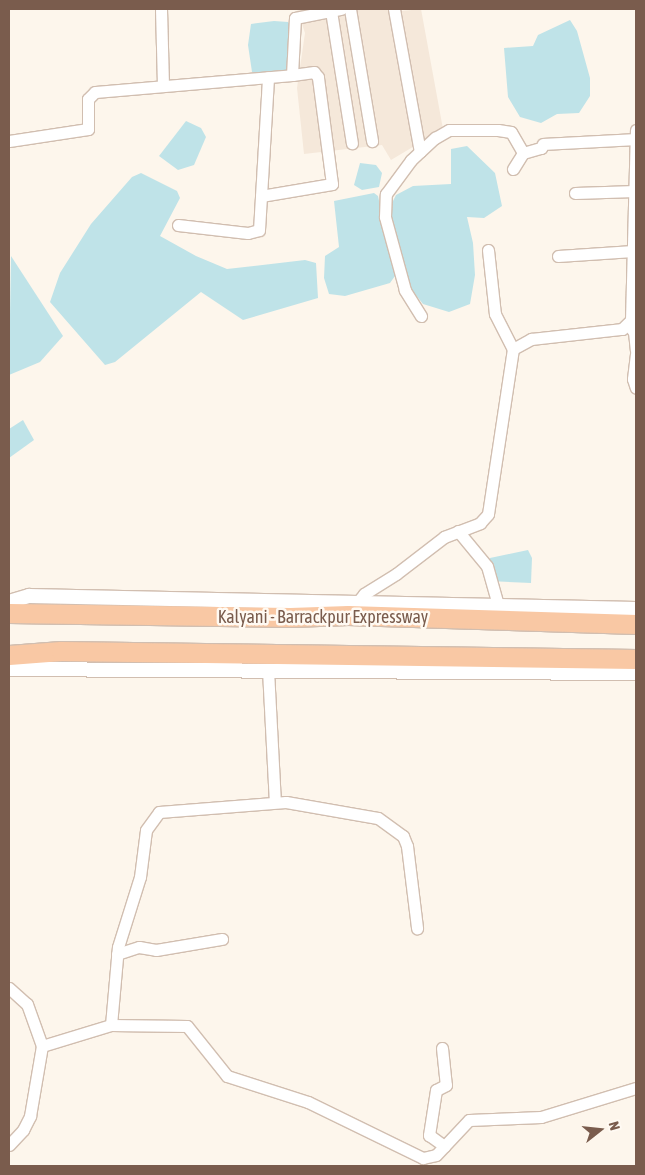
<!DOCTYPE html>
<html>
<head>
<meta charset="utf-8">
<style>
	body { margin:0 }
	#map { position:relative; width:645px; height:1175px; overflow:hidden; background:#fdf6ec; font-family:"Asap Condensed",sans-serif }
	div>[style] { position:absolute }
	.residential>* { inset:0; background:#f5e8da }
	.water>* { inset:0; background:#bfe3e8 }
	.roads { filter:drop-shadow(1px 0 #d1beb0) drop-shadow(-1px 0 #d1beb0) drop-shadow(0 1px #d1beb0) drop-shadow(0 -1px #d1beb0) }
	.minor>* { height:11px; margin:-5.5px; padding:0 5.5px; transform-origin:5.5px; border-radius:5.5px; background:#fff }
	.tertiary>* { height:14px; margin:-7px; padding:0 7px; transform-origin:7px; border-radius:7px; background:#fff }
	.trunk>* { height:19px; margin:-9.5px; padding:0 9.5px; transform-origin:9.5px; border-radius:9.5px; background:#f9c8a4 }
	span { translate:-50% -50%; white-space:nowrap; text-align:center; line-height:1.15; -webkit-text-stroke:5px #fffaf3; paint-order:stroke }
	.street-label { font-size:18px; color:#7a5c4d }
	.frame { position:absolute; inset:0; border:10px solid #7a5c4d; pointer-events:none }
	.north { position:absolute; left:575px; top:1105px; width:50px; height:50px; -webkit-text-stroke:4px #fffaf3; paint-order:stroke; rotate:74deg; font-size:14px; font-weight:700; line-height:20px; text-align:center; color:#7a5c4d }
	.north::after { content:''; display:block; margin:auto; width:18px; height:22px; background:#7a5c4d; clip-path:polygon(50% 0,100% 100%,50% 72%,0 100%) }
</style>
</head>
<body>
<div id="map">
	<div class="residential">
		<div style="clip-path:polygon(297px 9px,392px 9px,392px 12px,421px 9px,443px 129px,391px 160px,382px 145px,304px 154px,297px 88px,305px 33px)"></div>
	</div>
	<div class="water">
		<div style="clip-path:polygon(570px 20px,577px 31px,590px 78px,590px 96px,579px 113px,557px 114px,541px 123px,520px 117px,508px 97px,504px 48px,533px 46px,538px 35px)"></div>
		<div style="clip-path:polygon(274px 21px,288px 22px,292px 28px,291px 75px,262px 77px,252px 72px,248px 45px,251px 24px)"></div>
		<div style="clip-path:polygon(186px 121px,201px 128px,206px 137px,194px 165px,178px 170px,159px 156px)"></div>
		<div style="clip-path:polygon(467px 146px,495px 173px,502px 206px,484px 218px,467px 217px,473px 243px,475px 275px,470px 304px,449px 312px,423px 304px,410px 288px,389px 209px,396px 195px,413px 186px,451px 184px,451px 149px)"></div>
		<div style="clip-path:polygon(360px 163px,376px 165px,382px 173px,379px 187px,362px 190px,354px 185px)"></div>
		<div style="clip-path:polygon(141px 173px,177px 191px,180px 198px,160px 236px,196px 256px,227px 269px,305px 260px,316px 263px,318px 298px,243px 320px,201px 292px,115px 362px,105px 365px,50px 302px,60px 273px,91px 224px,132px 177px)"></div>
		<div style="clip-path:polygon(374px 193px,378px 196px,395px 276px,390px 283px,345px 296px,329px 294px,324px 278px,325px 256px,339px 247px,334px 201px)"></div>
		<div style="clip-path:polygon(11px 256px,63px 336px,40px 362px,9px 375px)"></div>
		<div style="clip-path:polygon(23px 420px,34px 440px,9px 458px,9px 429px)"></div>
		<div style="clip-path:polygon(528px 550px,532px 558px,531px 583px,489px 581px,490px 558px)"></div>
	</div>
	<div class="roads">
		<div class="minor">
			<div style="left:161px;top:9px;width:77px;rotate:88.5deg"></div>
			<div style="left:350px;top:9px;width:134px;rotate:80.5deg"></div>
			<div style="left:394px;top:9px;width:145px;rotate:79.7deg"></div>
			<div style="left:331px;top:11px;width:134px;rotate:81deg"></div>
			<div style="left:9px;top:141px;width:80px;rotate:-8.6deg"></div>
			<div style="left:88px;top:129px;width:30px;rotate:-90deg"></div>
			<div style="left:88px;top:99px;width:10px;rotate:-45deg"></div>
			<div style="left:95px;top:92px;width:198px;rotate:-4.9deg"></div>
			<div style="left:292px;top:75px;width:57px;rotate:-87deg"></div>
			<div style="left:295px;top:18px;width:47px;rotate:-11.1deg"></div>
			<div style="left:513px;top:169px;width:19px;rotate:-58deg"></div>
			<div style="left:575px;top:193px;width:60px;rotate:-1.9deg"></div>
			<div style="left:261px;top:196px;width:72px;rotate:-9.6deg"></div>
			<div style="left:332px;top:184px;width:108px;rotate:-97.5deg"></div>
			<div style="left:318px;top:77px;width:6px;rotate:-129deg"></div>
			<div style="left:314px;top:72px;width:22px;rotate:172deg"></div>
			<div style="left:178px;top:225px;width:70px;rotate:6.5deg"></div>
			<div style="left:248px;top:233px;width:11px;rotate:-15deg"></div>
			<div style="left:259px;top:230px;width:153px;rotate:-86.6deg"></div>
			<div style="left:488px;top:250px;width:64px;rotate:83.8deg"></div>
			<div style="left:495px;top:314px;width:39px;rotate:63deg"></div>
			<div style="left:558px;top:256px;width:75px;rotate:-3.8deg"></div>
			<div style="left:421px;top:316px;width:31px;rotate:-122deg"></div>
			<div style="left:405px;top:290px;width:76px;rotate:-105.3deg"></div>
			<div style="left:385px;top:217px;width:23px;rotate:-88deg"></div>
			<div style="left:386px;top:194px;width:42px;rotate:-53.7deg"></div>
			<div style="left:411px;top:160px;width:33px;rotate:-43deg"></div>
			<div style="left:435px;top:138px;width:16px;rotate:-30deg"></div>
			<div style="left:449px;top:130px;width:49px"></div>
			<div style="left:498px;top:130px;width:13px;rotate:9deg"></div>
			<div style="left:511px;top:132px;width:24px;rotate:60deg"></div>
			<div style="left:523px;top:153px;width:19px;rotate:-16deg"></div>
			<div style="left:541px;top:148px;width:4px;rotate:-63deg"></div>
			<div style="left:543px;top:144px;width:93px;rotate:-3.1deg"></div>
			<div style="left:628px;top:325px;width:9px;rotate:49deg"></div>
			<div style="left:634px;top:332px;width:18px;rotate:84deg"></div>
			<div style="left:636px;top:354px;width:25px;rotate:97deg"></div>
			<div style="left:633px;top:379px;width:9px;rotate:72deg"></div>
			<div style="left:458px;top:531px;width:45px;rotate:50.4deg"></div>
			<div style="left:487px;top:566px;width:41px;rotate:74.2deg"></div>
			<div style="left:356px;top:604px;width:13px;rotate:-51deg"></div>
			<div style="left:364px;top:594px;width:38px;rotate:-32deg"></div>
			<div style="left:396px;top:574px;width:61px;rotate:-37.6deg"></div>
			<div style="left:444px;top:537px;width:39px;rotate:-21deg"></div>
			<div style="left:480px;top:523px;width:12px;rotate:-48deg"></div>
			<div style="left:488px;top:514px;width:167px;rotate:-81.4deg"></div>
			<div style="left:513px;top:349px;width:21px;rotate:-29deg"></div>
			<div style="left:531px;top:339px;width:92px;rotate:-6.3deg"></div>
			<div style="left:622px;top:329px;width:13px;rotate:-45deg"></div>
			<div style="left:631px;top:320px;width:190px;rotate:-88.5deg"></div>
			<div style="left:268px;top:670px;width:132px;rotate:87deg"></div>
			<div style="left:117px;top:954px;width:23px;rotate:-18deg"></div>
			<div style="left:139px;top:947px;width:17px;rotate:10deg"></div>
			<div style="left:156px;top:950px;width:67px;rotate:-9.5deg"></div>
			<div style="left:9px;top:988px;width:24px;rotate:42deg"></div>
			<div style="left:27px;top:1004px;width:45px;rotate:70.3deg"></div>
			<div style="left:111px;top:1025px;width:78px;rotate:-84.9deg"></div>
			<div style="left:118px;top:947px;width:73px;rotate:-72.6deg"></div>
			<div style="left:140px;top:877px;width:47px;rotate:-82.7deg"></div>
			<div style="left:146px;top:830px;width:22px;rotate:-54deg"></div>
			<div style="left:159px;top:812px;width:127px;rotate:-4.5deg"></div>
			<div style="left:286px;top:802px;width:93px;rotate:9.9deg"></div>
			<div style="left:378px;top:818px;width:31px;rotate:36deg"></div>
			<div style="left:403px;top:836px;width:11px;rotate:68deg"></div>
			<div style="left:407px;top:846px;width:83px;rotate:83deg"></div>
			<div style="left:442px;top:1048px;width:37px;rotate:84deg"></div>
			<div style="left:446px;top:1085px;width:11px;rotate:153deg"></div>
			<div style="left:436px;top:1090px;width:46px;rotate:98.8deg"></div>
			<div style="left:429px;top:1135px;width:19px;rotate:36deg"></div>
			<div style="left:9px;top:1145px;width:21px;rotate:-47deg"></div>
			<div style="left:23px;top:1130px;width:16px;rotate:-63deg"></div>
			<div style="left:30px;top:1116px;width:71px;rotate:-80.3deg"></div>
			<div style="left:42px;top:1046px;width:72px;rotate:-16.9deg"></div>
			<div style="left:111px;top:1025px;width:76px;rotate:0.8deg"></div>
			<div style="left:187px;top:1026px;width:64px;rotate:51.3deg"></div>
			<div style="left:227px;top:1076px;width:85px;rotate:17.8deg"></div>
			<div style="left:308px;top:1102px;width:128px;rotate:26deg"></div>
			<div style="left:423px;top:1158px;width:13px;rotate:-13deg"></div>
			<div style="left:436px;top:1155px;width:48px;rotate:-46.7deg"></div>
			<div style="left:469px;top:1120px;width:72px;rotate:-2.4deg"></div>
			<div style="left:541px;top:1117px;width:99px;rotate:-17deg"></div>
		</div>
		<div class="tertiary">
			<div style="left:9px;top:602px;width:21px;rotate:-17deg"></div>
			<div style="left:29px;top:596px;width:607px;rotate:1.23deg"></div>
			<div style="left:9px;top:669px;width:627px;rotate:0.37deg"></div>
		</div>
		<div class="trunk">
			<div style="left:9px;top:613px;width:281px;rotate:0.8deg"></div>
			<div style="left:290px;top:617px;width:58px;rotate:-2deg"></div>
			<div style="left:348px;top:615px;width:288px;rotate:1.8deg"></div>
			<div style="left:9px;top:655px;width:52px;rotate:-4.4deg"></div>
			<div style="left:61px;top:651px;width:575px;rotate:0.8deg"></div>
		</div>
	</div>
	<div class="street-label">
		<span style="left:323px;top:617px">Kalyani - Barrackpur Expressway</span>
	</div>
	<div class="frame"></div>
	<div class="north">N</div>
</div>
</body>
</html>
